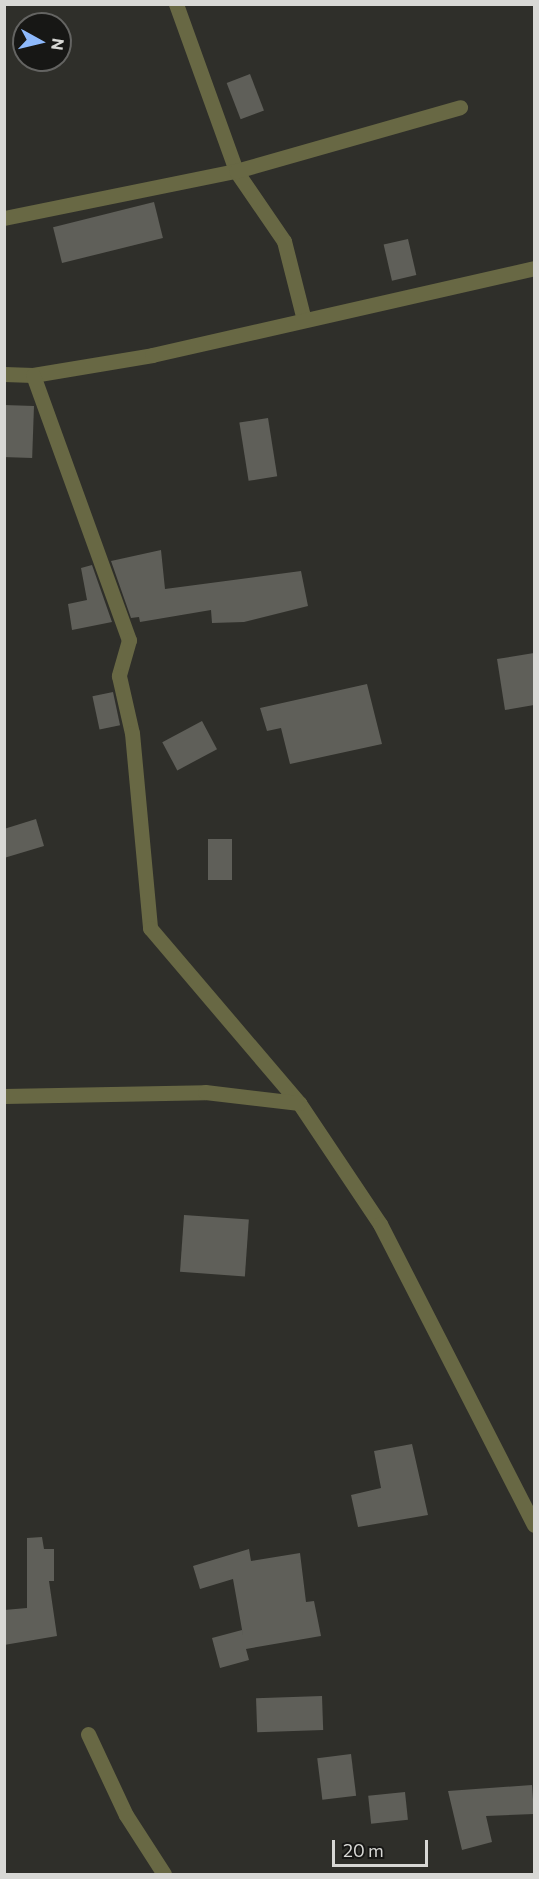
<!DOCTYPE html>
<html>
<head>
<meta charset="utf-8">
<style>
	body { margin:0 }
	#map { position:relative; width:539px; height:1879px; overflow:hidden; background:#2f2f2a; font-family:Commissioner,sans-serif }
	div>[style] { position:absolute }
	.building>* { inset:0; background:#5f5f59; transform-origin:0 0 }
	.minor>* { height:15px; margin:-7.5px; padding:0 7.5px; transform-origin:7.5px; border-radius:7.5px; background:#686844 }
	span { translate:-50% -50%; white-space:nowrap; text-align:center; line-height:1.15; -webkit-text-stroke:4.5px #171715; paint-order:stroke }
	.frame { position:absolute; inset:0; border:6px solid #d8d8d5; pointer-events:none }
	.north { position:absolute; left:12px; top:12px; width:60px; height:60px; box-sizing:border-box; background:#171715; border:2px solid #646462; border-radius:50%; rotate:98deg; font-size:16px; font-weight:700; line-height:24px; text-align:center; color:#d8d8d5 }
	.north::after { content:''; display:block; margin:auto; width:21px; height:27px; background:#8eb9fc; clip-path:polygon(50% 0,100% 100%,50% 72%,0 100%) }
	.scale { position:absolute; left:332px; top:1840px; width:96px; height:27px; box-sizing:border-box; border:3px solid #d8d8d5; border-top:0; padding-left:8px; font-size:18px; line-height:21px; white-space:nowrap; color:#d8d8d5; -webkit-text-stroke:4px #171715; paint-order:stroke }
</style>
</head>
<body>
<div id="map">
	<div class="building">
		<div style="left:250px;top:74px;width:39px;height:25px;rotate:69deg"></div>
		<div style="left:154px;top:202px;width:37px;height:104px;rotate:76deg"></div>
		<div style="left:408px;top:239px;width:37px;height:25px;rotate:77deg"></div>
		<div style="left:4px;top:405px;width:30px;height:52px;rotate:2deg"></div>
		<div style="left:268px;top:418px;width:59px;height:29px;rotate:81deg"></div>
		<div style="clip-path:polygon(161px 550px,165px 589px,301px 571px,308px 606px,244px 622px,212px 623px,211px 610px,140px 622px,139px 617px,131px 618px,111px 561px)"></div>
		<div style="clip-path:polygon(92px 565px,112px 622px,72px 630px,68px 604px,87px 600px,81px 568px)"></div>
		<div style="clip-path:polygon(534px 653px,534px 705px,505px 710px,497px 659px)"></div>
		<div style="clip-path:polygon(367px 684px,382px 744px,290px 764px,281px 728px,267px 731px,260px 708px)"></div>
		<div style="left:113px;top:692px;width:34px;height:21px;rotate:78deg"></div>
		<div style="left:202px;top:721px;width:32px;height:45px;rotate:62deg"></div>
		<div style="clip-path:polygon(36px 819px,44px 846px,4px 858px,4px 829px)"></div>
		<div style="left:208px;top:839px;width:24px;height:41px"></div>
		<div style="left:184px;top:1215px;width:65px;height:57px;rotate:4deg"></div>
		<div style="clip-path:polygon(412px 1444px,428px 1515px,358px 1527px,351px 1495px,381px 1488px,374px 1451px)"></div>
		<div style="clip-path:polygon(42px 1537px,44px 1549px,54px 1549px,54px 1581px,49px 1581px,57px 1636px,4px 1645px,4px 1610px,27px 1608px,27px 1538px)"></div>
		<div style="clip-path:polygon(249px 1549px,251px 1561px,300px 1553px,306px 1602px,314px 1601px,321px 1636px,246px 1649px,249px 1660px,220px 1668px,212px 1638px,242px 1630px,244px 1641px,233px 1579px,200px 1589px,193px 1566px)"></div>
		<div style="left:322px;top:1696px;width:34px;height:66px;rotate:88deg"></div>
		<div style="left:351px;top:1754px;width:42px;height:34px;rotate:83deg"></div>
		<div style="clip-path:polygon(532px 1785px,534px 1814px,486px 1816px,492px 1842px,462px 1850px,448px 1791px)"></div>
		<div style="left:405px;top:1792px;width:28px;height:37px;rotate:84deg"></div>
	</div>
	<div class="minor">
		<div style="left:176px;top:4px;width:177px;rotate:70.2deg"></div>
		<div style="left:236px;top:171px;width:85px;rotate:55.6deg"></div>
		<div style="left:284px;top:241px;width:81px;rotate:75.8deg"></div>
		<div style="left:4px;top:218px;width:237px;rotate:-11.5deg"></div>
		<div style="left:236px;top:171px;width:233px;rotate:-15.9deg"></div>
		<div style="left:4px;top:374px;width:29px;rotate:2deg"></div>
		<div style="left:33px;top:375px;width:121px;rotate:-9.5deg"></div>
		<div style="left:152px;top:355px;width:392px;rotate:-12.8deg"></div>
		<div style="left:33px;top:375px;width:282px;rotate:70.1deg"></div>
		<div style="left:129px;top:640px;width:37px;rotate:106deg"></div>
		<div style="left:119px;top:676px;width:58px;rotate:77.2deg"></div>
		<div style="left:132px;top:733px;width:196px;rotate:84.7deg"></div>
		<div style="left:150px;top:928px;width:230px;rotate:49.6deg"></div>
		<div style="left:299px;top:1103px;width:146px;rotate:56.2deg"></div>
		<div style="left:380px;top:1224px;width:338px;rotate:62.9deg"></div>
		<div style="left:4px;top:1096px;width:201px;rotate:-1.1deg"></div>
		<div style="left:205px;top:1092px;width:95px;rotate:6.7deg"></div>
		<div style="left:88px;top:1734px;width:89px;rotate:64.9deg"></div>
		<div style="left:126px;top:1815px;width:70px;rotate:57.2deg"></div>
	</div>
	<div class="frame"></div>
	<div class="north">N</div>
	<div class="scale">20 m</div>
</div>
</body>
</html>
